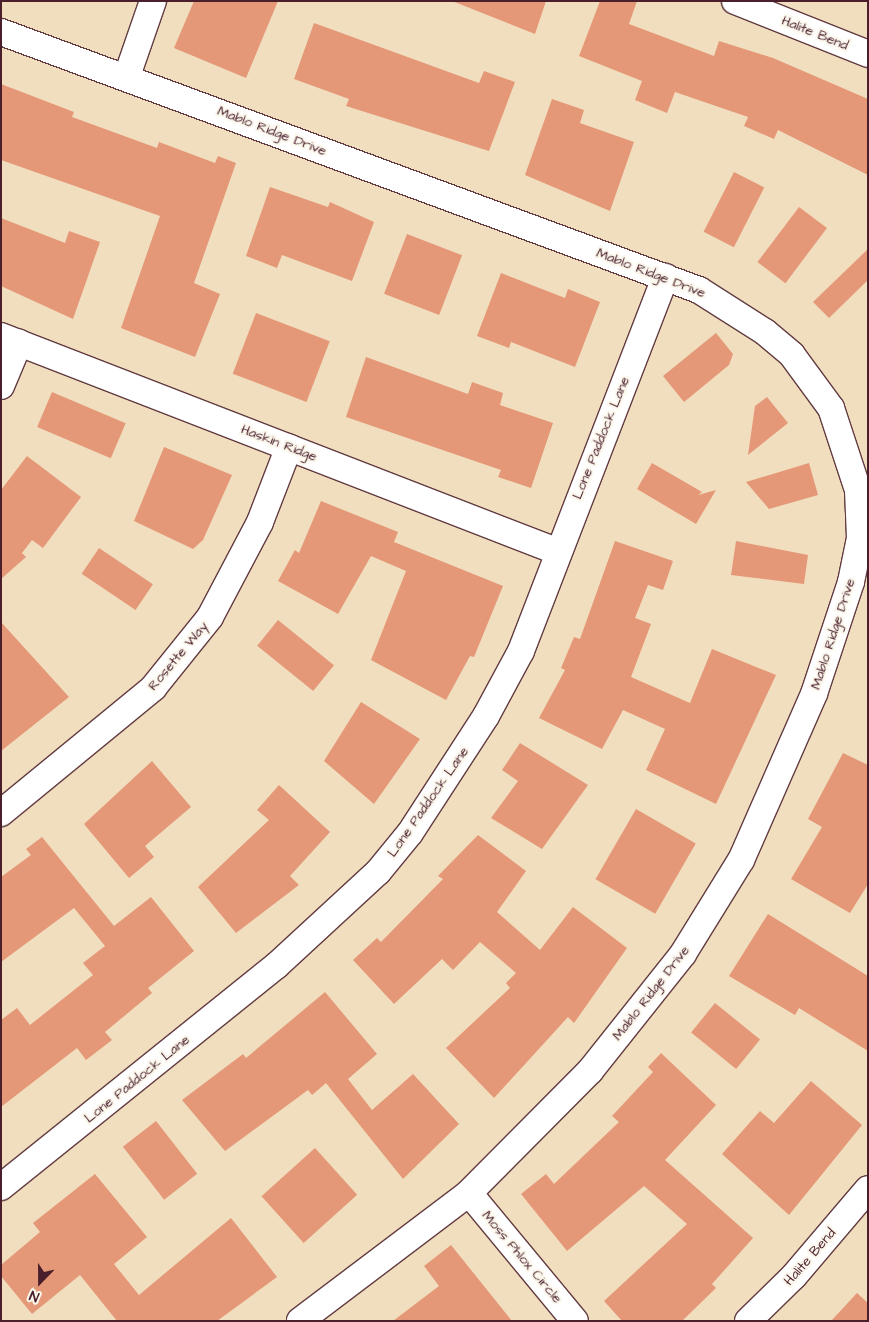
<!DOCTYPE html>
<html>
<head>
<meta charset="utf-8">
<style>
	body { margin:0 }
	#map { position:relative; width:869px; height:1322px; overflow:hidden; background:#f0debf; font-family:"Architects Daughter",sans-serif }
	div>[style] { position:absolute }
	.building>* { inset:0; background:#e59877; transform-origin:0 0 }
	.roads { filter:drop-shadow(1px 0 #633c41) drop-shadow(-1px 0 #633c41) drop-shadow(0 1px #633c41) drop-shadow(0 -1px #633c41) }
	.minor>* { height:26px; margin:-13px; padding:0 13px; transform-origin:13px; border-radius:13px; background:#fff }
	span { translate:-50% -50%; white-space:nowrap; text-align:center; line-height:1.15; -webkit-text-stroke:4.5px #fbf7ec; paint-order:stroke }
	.street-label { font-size:14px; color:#4a1f2b }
	.frame { position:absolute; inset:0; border:2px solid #4a1f2b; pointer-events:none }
	.north { position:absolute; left:15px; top:1257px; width:50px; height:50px; -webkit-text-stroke:4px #fbf7ec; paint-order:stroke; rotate:202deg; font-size:14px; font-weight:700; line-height:20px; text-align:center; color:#4a1f2b }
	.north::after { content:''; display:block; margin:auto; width:18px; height:22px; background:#4a1f2b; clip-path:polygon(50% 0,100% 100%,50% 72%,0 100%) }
</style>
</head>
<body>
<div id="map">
	<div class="building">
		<div style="clip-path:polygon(194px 1px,278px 1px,246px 78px,174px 48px)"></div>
		<div style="clip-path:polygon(452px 1px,546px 1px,535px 34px)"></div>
		<div style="clip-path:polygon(600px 1px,637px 1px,629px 24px,714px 56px,719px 41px,773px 58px,868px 99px,868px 175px,778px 130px,774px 139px,744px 126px,748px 117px,675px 92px,667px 113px,635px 100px,642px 81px,579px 56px)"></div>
		<div style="clip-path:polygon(314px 23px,479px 83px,484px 71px,515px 82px,489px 151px,346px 106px,349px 99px,294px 79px)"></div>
		<div style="clip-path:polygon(1px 84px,74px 112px,72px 117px,157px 148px,159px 142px,215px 163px,218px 156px,236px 163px,194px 283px,220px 294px,195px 357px,121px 328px,160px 216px,1px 160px)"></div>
		<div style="clip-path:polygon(552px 99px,584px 110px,580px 123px,634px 142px,610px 211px,525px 175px)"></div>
		<div style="left:734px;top:172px;width:34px;height:67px;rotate:27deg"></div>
		<div style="clip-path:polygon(270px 187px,328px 207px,330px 202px,374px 222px,352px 281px,282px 255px,277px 268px,246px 256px)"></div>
		<div style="left:799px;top:207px;width:35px;height:69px;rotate:37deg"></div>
		<div style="clip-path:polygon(1px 218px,65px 243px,69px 231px,100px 242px,73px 319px,1px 286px)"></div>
		<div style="left:407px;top:234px;width:59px;height:64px;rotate:21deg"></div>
		<div style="clip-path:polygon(868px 249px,868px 280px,829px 318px,813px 302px)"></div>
		<div style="clip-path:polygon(501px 273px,565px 298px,568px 289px,600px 302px,575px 367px,511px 342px,509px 348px,477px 336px)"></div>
		<div style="left:256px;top:313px;width:79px;height:65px;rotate:21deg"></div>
		<div style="clip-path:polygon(716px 333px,733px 354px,729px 365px,684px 402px,663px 376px)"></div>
		<div style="clip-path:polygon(366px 357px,468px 394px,472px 382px,503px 393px,500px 405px,553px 423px,531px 488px,498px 477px,501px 470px,346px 417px)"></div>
		<div style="left:52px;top:392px;width:80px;height:38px;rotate:23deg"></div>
		<div style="clip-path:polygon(767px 397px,788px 423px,748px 455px,755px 406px)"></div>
		<div style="clip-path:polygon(164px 447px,232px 475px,203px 540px,193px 549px,134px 521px)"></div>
		<div style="clip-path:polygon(27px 456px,81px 497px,43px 548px,32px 540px,22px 553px,26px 557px,1px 579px,1px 490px)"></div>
		<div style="clip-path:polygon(652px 463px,702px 492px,698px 495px,716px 490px,696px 524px,637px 489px)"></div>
		<div style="clip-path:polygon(809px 463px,818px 495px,769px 509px,746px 482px)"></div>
		<div style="clip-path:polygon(321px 501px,398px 532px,394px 542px,503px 586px,474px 657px,470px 656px,446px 700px,371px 660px,406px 571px,371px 556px,338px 614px,278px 581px,295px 550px,299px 553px)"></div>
		<div style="clip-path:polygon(615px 541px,673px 561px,663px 590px,648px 585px,635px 618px,651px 624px,631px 677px,690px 703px,712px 649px,776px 675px,716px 804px,646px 770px,665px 729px,623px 710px,602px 749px,539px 718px,565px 670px,561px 668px,574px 637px,580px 639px)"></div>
		<div style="clip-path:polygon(736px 541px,808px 555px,804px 584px,731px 575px)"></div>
		<div style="left:99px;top:548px;width:65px;height:31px;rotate:34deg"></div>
		<div style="left:278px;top:620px;width:72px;height:33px;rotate:39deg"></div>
		<div style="clip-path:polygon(1px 622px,69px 697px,1px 751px)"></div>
		<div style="clip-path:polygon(361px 702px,420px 739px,374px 804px,324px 761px)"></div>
		<div style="clip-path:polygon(520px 743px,588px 785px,542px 849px,491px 818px,518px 781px,502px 770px)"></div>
		<div style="clip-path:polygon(843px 753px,868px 765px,868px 884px,850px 913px,791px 879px,822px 827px,808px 819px)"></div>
		<div style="clip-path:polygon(152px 761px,191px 807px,145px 846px,154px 857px,129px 878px,84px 824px)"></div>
		<div style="clip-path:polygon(279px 785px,330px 832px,290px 876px,299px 885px,236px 933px,198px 887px,269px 820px,257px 810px)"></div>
		<div style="left:636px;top:809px;width:69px;height:81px;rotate:30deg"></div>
		<div style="clip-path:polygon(478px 835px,526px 871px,497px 912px,540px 950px,573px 907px,627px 948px,574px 1023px,568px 1017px,494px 1098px,446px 1048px,510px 988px,506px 983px,516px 973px,480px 942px,453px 970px,442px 959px,394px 1004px,353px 960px,377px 938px,381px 942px,443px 879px,438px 876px)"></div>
		<div style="clip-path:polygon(42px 837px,114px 926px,151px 897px,194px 951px,148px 988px,152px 993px,105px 1032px,112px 1040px,86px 1060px,77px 1048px,1px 1107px,1px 1020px,17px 1008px,30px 1025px,93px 975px,83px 963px,105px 946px,74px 908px,1px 962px,1px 877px,31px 855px,26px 849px)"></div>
		<div style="clip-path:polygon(768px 914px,868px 976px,868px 1051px,799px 1008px,795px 1015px,729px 976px)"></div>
		<div style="clip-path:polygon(325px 992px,377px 1054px,348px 1079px,372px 1110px,413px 1074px,459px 1124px,403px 1179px,326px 1083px,312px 1095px,308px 1090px,225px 1151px,182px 1100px,243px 1054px,246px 1058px)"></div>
		<div style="left:715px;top:1003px;width:58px;height:38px;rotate:39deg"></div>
		<div style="clip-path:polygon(661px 1053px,716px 1105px,665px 1160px,753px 1238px,712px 1284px,716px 1288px,682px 1321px,622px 1321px,604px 1301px,687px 1224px,644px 1186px,567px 1251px,521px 1194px,546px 1174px,554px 1184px,619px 1122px,612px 1116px,653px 1072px,648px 1067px)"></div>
		<div style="clip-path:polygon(811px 1081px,862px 1125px,789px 1215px,722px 1154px,760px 1111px,774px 1123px)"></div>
		<div style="left:156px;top:1121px;width:67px;height:42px;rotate:52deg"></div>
		<div style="left:315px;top:1148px;width:63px;height:72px;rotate:48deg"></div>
		<div style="clip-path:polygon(95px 1174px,147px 1237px,114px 1264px,139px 1295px,231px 1218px,277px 1277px,217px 1321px,117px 1321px,80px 1275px,32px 1314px,1px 1276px,1px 1265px,40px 1232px,33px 1223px)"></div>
		<div style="clip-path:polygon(451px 1245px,512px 1321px,393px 1321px,439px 1286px,424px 1266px)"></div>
		<div style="clip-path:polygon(857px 1293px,868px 1303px,868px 1321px,831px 1321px)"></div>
	</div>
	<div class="roads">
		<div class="minor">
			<div style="left:735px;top:1px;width:143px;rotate:21.7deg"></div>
			<div style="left:1px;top:32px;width:744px;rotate:20.29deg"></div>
			<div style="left:699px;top:290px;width:78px;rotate:32.5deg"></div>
			<div style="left:765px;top:332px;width:35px;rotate:40deg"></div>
			<div style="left:792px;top:355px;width:66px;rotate:53.7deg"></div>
			<div style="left:831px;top:408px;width:86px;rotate:71.8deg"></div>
			<div style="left:858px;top:490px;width:48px;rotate:87.6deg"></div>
			<div style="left:860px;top:538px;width:45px;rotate:101.6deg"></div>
			<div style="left:851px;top:582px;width:118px;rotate:108.3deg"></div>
			<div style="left:814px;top:694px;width:181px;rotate:113.7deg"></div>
			<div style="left:741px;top:860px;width:110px;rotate:121.7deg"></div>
			<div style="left:683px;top:954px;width:149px;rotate:128.5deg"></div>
			<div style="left:590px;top:1071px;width:172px;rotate:134.8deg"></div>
			<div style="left:469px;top:1193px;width:212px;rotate:142.9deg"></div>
			<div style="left:127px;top:76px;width:79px;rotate:-70.9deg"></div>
			<div style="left:1px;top:336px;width:595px;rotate:21.18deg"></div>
			<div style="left:1px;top:386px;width:47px;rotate:-67.3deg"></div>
			<div style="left:1px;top:813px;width:197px;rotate:-39.4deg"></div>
			<div style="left:153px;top:688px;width:91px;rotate:-51.2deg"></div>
			<div style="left:210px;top:617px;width:107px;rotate:-62.2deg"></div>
			<div style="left:260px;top:522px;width:80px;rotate:-68.9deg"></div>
			<div style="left:1px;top:1187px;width:353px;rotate:-38.8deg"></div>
			<div style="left:276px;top:966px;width:139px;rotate:-42.7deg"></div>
			<div style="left:378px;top:872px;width:50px;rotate:-50.6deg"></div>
			<div style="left:410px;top:833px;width:140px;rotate:-57deg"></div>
			<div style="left:486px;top:716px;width:74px;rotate:-61.7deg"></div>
			<div style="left:521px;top:651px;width:401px;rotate:-68.9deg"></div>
			<div style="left:469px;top:1193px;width:166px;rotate:50.4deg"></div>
			<div style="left:748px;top:1321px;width:64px;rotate:-44.4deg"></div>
			<div style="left:794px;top:1276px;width:114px;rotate:-49.6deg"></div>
		</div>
	</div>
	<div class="street-label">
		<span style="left:815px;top:33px;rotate:22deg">Halite Bend</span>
		<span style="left:272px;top:131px;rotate:21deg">Mablo Ridge Drive</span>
		<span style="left:651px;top:273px;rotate:21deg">Mablo Ridge Drive</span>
		<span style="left:601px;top:438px;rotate:-68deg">Lone Paddock Lane</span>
		<span style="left:279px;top:443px;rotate:21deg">Haskin Ridge</span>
		<span style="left:833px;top:634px;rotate:-72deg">Mablo Ridge Drive</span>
		<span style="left:178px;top:656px;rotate:-50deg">Rosette Way</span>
		<span style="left:428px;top:802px;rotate:-55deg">Lone Paddock Lane</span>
		<span style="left:651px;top:993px;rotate:-52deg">Mablo Ridge Drive</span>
		<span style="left:137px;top:1079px;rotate:-39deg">Lone Paddock Lane</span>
		<span style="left:522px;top:1257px;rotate:50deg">Moss Phlox Circle</span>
		<span style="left:810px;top:1257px;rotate:-49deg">Halite Bend</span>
	</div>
	<div class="frame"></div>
	<div class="north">N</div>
</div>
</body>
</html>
